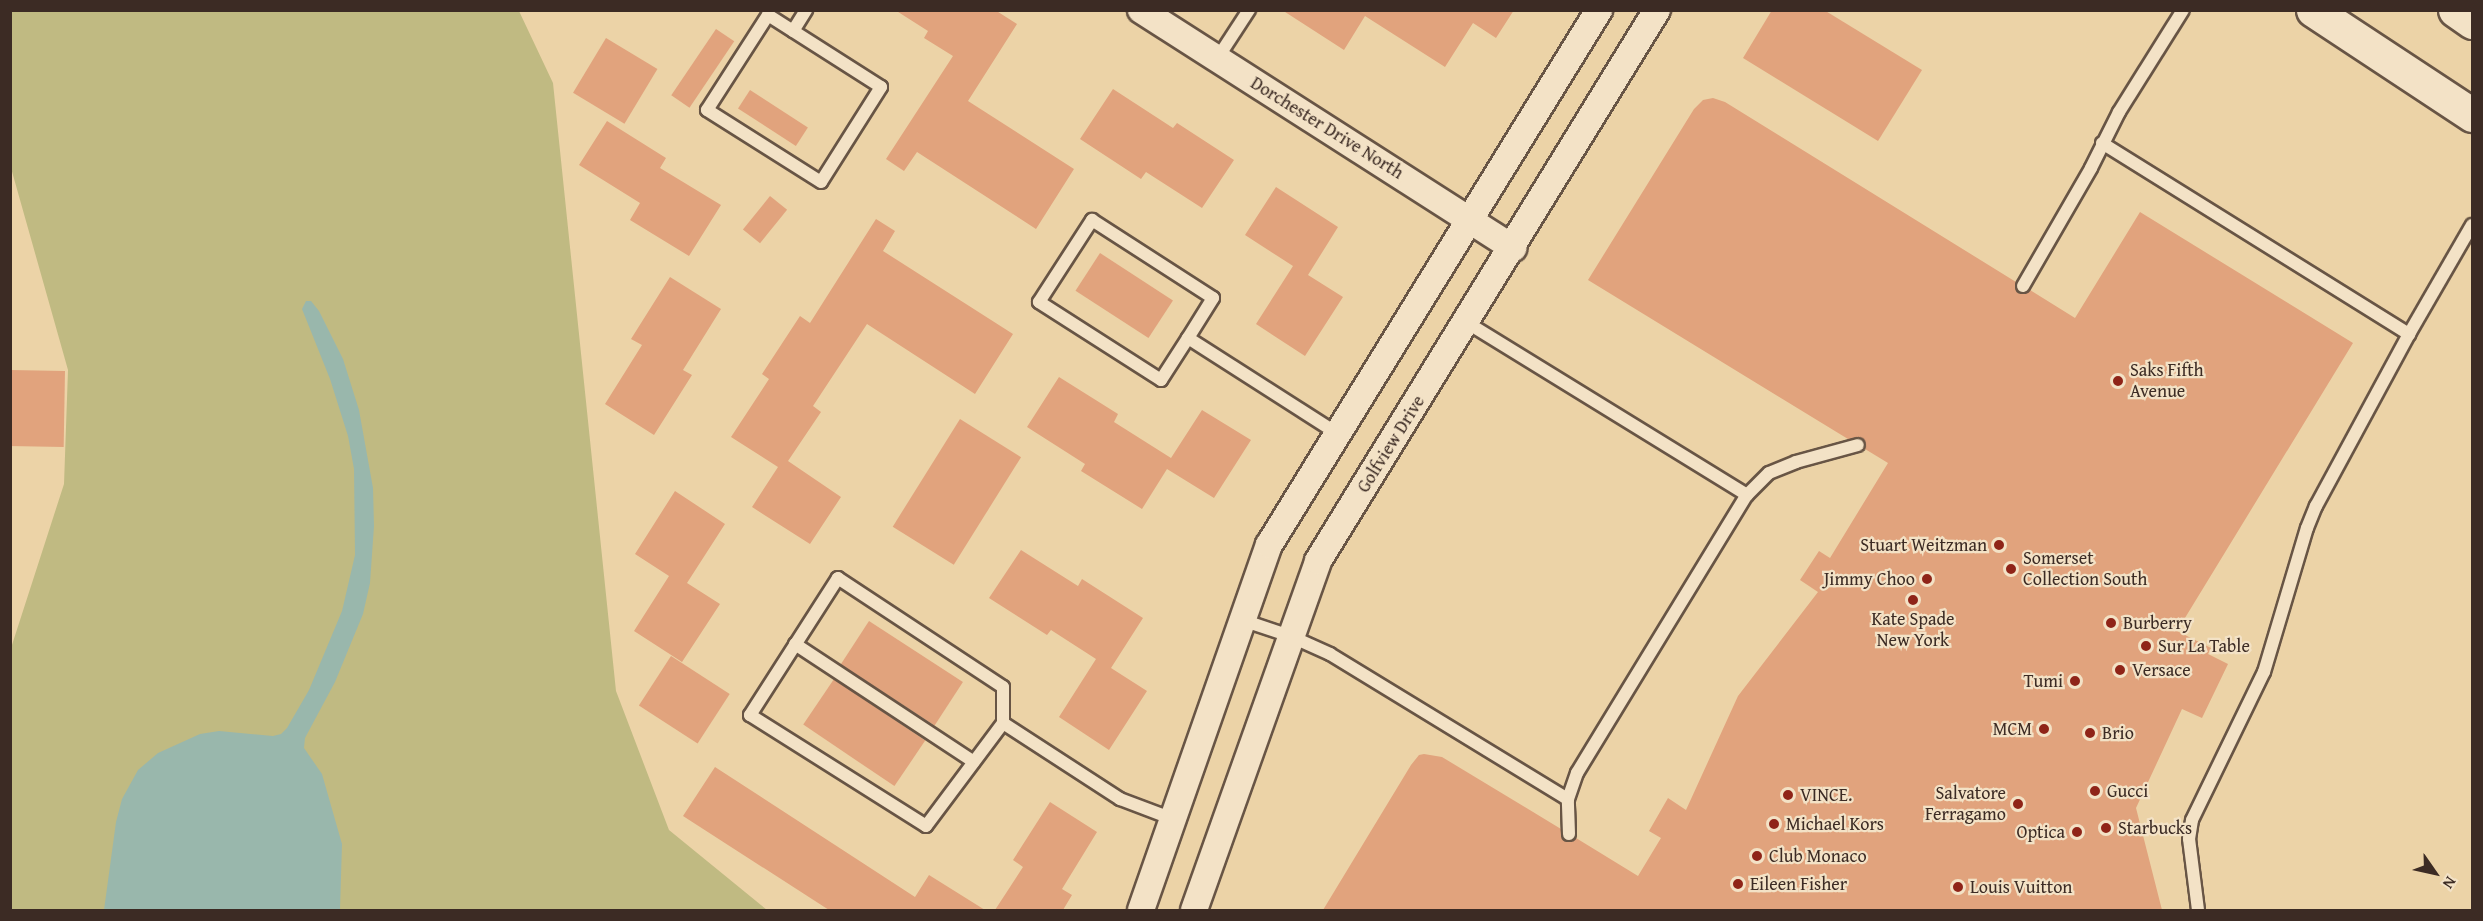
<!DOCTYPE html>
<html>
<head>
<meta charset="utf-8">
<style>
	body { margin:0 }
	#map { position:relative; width:2483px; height:921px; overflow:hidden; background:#ecd3a7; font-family:"Gentium Book Plus",serif }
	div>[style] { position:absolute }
	.green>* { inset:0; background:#c0ba82 }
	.water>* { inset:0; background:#99b7ac }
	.building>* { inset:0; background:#e1a37d; transform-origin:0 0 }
	.roads { filter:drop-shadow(2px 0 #685545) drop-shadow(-2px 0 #685545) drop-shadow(0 2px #685545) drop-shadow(0 -2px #685545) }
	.service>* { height:12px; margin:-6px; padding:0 6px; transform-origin:6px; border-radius:6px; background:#f3e2c6 }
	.minor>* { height:26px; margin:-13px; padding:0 13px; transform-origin:13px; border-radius:13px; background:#f3e2c6 }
	.secondary>* { height:33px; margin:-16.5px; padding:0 16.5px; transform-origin:16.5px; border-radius:16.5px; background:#f3e2c6 }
	.dots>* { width:16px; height:16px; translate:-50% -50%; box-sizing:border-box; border:3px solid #f3e2c6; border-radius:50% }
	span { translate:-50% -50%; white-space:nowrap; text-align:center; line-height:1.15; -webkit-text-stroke:4.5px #f3e2c6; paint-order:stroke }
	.street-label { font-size:18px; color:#3c2b24 }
	.poi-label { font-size:18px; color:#3c2b24 }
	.left { translate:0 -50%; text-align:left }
	.right { translate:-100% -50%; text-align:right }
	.frame { position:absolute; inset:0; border:12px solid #3c2b24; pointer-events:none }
	.north { position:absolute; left:2405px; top:843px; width:60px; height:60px; -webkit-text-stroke:4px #f3e2c6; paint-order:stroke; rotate:124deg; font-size:16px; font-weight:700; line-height:24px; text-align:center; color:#3c2b24 }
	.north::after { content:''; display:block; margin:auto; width:21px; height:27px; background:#3c2b24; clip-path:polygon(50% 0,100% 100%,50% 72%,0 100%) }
</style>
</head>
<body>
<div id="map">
	<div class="green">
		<div style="clip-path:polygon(11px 11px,519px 11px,553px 83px,616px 691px,669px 830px,767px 910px,11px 910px,11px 648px,64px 484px,68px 370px,11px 168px)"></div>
	</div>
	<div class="water">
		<div style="clip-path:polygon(306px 301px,311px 301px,319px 311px,343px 359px,359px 410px,373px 488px,374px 526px,370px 583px,363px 614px,335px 682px,305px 738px,304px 748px,322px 774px,342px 844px,340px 910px,104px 910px,116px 822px,122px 799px,138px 770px,158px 753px,200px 734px,219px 731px,273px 736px,281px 734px,287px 728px,309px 690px,342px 611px,355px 555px,354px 469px,348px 436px,330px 379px,302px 309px)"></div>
	</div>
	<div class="building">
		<div style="clip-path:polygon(895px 10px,995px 10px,1017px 24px,968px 101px,1074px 169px,1036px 229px,917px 152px,904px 171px,886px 159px,953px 56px,924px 38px,928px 31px)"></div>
		<div style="clip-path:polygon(1282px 10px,1514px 10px,1496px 38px,1473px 23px,1445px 67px,1365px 16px,1344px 50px)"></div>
		<div style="clip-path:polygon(1772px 10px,1824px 10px,1922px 70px,1878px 141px,1743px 58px)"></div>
		<div style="left:716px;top:29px;width:22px;height:80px;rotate:34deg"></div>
		<div style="left:606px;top:38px;width:60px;height:64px;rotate:31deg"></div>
		<div style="clip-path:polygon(1113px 89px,1173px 128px,1177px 123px,1234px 160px,1202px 208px,1146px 172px,1141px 179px,1080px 139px)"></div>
		<div style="left:750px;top:90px;width:69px;height:22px;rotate:33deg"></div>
		<div style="clip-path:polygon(1713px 98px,1725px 102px,2016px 282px,2015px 287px,2018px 293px,2024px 294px,2030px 290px,2075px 318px,2140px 212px,2353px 343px,2177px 631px,2211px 648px,2208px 654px,2228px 664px,2202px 718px,2182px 709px,2136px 808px,2162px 910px,1323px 910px,1411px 765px,1419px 755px,1424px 754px,1442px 757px,1561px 829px,1565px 841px,1570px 842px,1576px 838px,1638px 876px,1661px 838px,1649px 831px,1668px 798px,1686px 810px,1738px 696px,1818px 592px,1800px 580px,1819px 551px,1830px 558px,1888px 463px,1865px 449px,1863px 439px,1848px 439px,1588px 280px,1694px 109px,1703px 100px)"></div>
		<div style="clip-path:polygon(607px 121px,666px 158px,660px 168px,721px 205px,689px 256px,630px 220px,640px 203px,579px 165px)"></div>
		<div style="clip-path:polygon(1276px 187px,1338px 227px,1308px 275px,1343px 297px,1305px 356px,1256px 324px,1293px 266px,1245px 235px)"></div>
		<div style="left:770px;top:196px;width:22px;height:43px;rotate:39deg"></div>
		<div style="clip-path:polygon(876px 219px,895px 231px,883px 251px,1013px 334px,975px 394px,867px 324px,813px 406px,821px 412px,788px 461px,841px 497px,810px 544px,752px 507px,778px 467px,731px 437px,769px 379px,762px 374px,800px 316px,810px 323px)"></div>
		<div style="left:1100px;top:253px;width:87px;height:45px;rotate:33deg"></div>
		<div style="clip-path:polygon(670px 277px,721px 309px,683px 370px,692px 375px,654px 435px,605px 404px,642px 345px,631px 339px)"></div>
		<div style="left:10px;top:370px;width:55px;height:76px;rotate:1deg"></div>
		<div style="clip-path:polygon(1059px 377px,1118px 414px,1114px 422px,1171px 458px,1202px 410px,1251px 440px,1214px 498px,1167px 469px,1142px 509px,1081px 471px,1085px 464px,1027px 427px)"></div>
		<div style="left:960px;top:419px;width:72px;height:127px;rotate:32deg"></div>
		<div style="clip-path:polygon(675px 491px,725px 524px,687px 583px,720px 604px,682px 662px,634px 631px,669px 576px,635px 554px)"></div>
		<div style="clip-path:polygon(1021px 550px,1078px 586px,1082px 579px,1143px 618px,1111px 668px,1147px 691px,1109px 750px,1059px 717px,1096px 659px,1051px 630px,1047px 635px,989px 598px)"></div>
		<div style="left:869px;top:621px;width:112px;height:52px;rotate:33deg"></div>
		<div style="left:671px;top:656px;width:70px;height:59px;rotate:33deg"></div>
		<div style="left:834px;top:679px;width:110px;height:55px;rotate:34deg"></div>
		<div style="clip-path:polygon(715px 767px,915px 897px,929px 875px,985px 910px,829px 910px,683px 816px)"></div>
		<div style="clip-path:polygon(1050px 802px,1097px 832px,1062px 889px,1072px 895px,1063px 910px,995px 910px,1023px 867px,1013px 860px)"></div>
	</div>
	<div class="roads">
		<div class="service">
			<div style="left:768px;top:15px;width:134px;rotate:32.5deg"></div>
			<div style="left:881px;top:87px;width:112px;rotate:122.3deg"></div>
			<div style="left:821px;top:182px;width:135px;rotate:-147.7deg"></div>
			<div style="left:707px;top:110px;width:113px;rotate:-57.3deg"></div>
			<div style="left:793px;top:31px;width:25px;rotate:-58deg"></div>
			<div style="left:1217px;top:59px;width:59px;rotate:-56.9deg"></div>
			<div style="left:2102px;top:143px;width:362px;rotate:31.9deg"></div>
			<div style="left:2023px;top:286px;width:136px;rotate:-60deg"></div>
			<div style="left:2091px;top:168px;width:63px;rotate:-63.4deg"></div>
			<div style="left:2119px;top:112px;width:120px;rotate:-57.9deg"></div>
			<div style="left:1466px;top:322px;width:330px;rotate:31.6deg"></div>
			<div style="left:1188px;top:338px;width:50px;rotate:122.7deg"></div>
			<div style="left:1161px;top:380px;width:145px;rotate:-147.4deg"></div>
			<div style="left:1039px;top:302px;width:98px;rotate:-57.1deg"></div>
			<div style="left:1092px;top:220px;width:144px;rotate:32.8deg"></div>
			<div style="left:1213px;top:298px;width:47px;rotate:122deg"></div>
			<div style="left:1188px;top:338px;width:178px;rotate:32.6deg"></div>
			<div style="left:1242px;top:620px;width:51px;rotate:18.4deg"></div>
			<div style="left:1290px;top:636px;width:44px;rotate:24.2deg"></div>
			<div style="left:1330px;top:654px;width:279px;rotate:31.4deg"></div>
			<div style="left:795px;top:644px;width:214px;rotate:33.4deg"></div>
			<div style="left:1003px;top:723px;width:36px;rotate:-90deg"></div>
			<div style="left:1003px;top:687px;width:198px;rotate:-146.6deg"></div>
			<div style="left:838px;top:578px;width:163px;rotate:122.7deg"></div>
			<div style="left:750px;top:715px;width:208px;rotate:32.2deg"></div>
			<div style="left:926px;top:826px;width:129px;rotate:-53.2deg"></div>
			<div style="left:1003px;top:723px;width:140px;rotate:33deg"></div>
			<div style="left:1120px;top:799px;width:57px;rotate:20.7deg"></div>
			<div style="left:1569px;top:834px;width:35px;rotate:-92deg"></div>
			<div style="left:1568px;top:799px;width:28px;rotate:-71deg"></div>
			<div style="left:1577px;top:773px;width:326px;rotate:-58.6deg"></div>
			<div style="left:1747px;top:495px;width:31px;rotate:-45deg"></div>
			<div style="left:1769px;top:473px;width:29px;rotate:-22deg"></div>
			<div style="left:1796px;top:462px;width:64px;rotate:-15.3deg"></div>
			<div style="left:2198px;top:910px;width:72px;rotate:-97.2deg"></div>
			<div style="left:2189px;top:839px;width:19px;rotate:-81deg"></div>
			<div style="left:2192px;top:820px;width:165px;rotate:-64.1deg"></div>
			<div style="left:2264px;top:672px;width:150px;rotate:-73.4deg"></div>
			<div style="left:2307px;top:528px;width:24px;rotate:-68deg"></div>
			<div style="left:2316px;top:506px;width:196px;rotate:-61.6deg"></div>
			<div style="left:2409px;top:334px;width:126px;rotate:-60deg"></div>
		</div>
		<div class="minor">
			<div style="left:1141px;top:10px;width:442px;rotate:32.6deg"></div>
			<div style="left:1141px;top:910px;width:387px;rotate:-70.7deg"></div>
			<div style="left:1269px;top:545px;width:629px;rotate:-58.33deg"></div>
			<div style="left:1194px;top:910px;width:370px;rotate:-70.4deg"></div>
			<div style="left:1318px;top:561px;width:647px;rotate:-58.4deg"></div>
		</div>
		<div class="secondary">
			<div style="left:2313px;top:10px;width:191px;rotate:33.4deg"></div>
			<div style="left:2455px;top:10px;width:21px;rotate:35deg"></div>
		</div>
	</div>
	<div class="dots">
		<div style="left:2118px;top:381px;background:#8f2418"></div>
		<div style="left:1999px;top:545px;background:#8f2418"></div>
		<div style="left:2011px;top:569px;background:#8f2418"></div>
		<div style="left:1927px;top:579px;background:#8f2418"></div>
		<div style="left:1913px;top:600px;background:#8f2418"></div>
		<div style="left:2111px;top:623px;background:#8f2418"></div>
		<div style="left:2146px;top:646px;background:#8f2418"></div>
		<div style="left:2120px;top:670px;background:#8f2418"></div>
		<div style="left:2075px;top:681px;background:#8f2418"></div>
		<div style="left:2044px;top:729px;background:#8f2418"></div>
		<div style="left:2090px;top:733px;background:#8f2418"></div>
		<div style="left:2095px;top:791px;background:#8f2418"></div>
		<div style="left:1788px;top:795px;background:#8f2418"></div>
		<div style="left:2018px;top:804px;background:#8f2418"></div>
		<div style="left:1774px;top:824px;background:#8f2418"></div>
		<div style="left:2106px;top:828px;background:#8f2418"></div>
		<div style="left:2077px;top:832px;background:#8f2418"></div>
		<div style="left:1757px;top:856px;background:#8f2418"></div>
		<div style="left:1738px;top:884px;background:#8f2418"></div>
		<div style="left:1958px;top:887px;background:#8f2418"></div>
	</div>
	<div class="street-label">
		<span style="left:1327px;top:128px;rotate:32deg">Dorchester Drive North</span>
		<span style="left:1391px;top:444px;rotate:-58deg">Golfview Drive</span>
	</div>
	<div class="poi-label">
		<span class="left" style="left:2130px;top:381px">Saks Fifth<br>Avenue</span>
		<span class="right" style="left:1987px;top:545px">Stuart Weitzman</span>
		<span class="left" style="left:2023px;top:569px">Somerset<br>Collection South</span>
		<span class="right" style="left:1915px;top:579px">Jimmy Choo</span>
		<span style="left:1913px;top:630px">Kate Spade<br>New York</span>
		<span class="left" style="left:2123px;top:623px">Burberry</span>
		<span class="left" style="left:2158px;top:646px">Sur La Table</span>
		<span class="left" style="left:2132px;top:670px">Versace</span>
		<span class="right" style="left:2063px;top:681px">Tumi</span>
		<span class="right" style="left:2032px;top:729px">MCM</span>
		<span class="left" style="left:2102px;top:733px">Brio</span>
		<span class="left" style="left:2107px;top:791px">Gucci</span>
		<span class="right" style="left:2006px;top:804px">Salvatore<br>Ferragamo</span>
		<span class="left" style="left:1800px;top:795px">VINCE.</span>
		<span class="left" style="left:1786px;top:824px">Michael Kors</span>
		<span class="left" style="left:2118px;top:828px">Starbucks</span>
		<span class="right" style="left:2065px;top:832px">Optica</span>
		<span class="left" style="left:1769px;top:856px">Club Monaco</span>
		<span class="left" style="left:1750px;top:884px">Eileen Fisher</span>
		<span class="left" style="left:1970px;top:887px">Louis Vuitton</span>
	</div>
	<div class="frame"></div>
	<div class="north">N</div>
</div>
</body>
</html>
